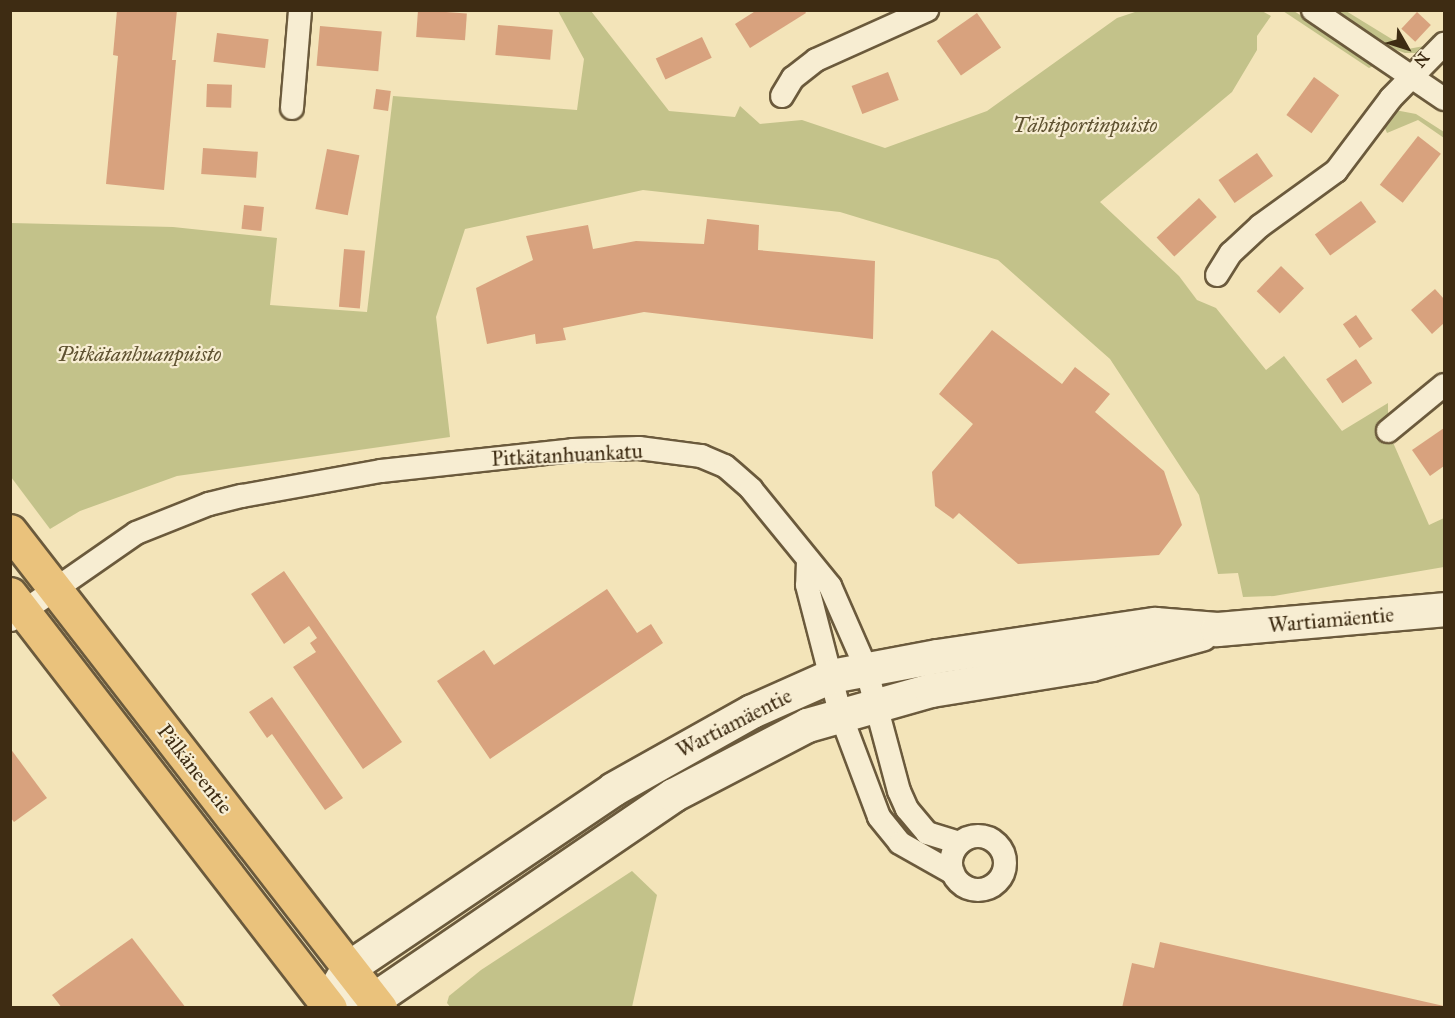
<!DOCTYPE html>
<html>
<head>
<meta charset="utf-8">
<style>
	body { margin:0 }
	#map { position:relative; width:1455px; height:1018px; overflow:hidden; background:#f3e4b9; font-family:"IM FELL Great Primer",serif }
	div>[style] { position:absolute }
	.green>* { inset:0; background:#c3c28a }
	.building>* { inset:0; background:#d8a27e; transform-origin:0 0 }
	.roads { filter:drop-shadow(2px 0 #6b5a3c) drop-shadow(-2px 0 #6b5a3c) drop-shadow(0 2px #6b5a3c) drop-shadow(0 -2px #6b5a3c) }
	.street>* { height:22px; margin:-11px; padding:0 11px; transform-origin:11px; border-radius:11px; background:#f7edd2 }
	.street>.ring { margin:-11px; padding:0; box-sizing:content-box; background:none; border:22px solid #f7edd2; border-radius:50% }
	.secondary>* { height:33px; margin:-16.5px; padding:0 16.5px; transform-origin:16.5px; border-radius:16.5px; background:#f7edd2 }
	.primary>* { height:33px; margin:-16.5px; padding:0 16.5px; transform-origin:16.5px; border-radius:16.5px; background:#eac27c }
	span { translate:-50% -50%; white-space:nowrap; text-align:center; line-height:1.15; -webkit-text-stroke:4.5px #f7edd2; paint-order:stroke }
	.park-label { font-size:21px; color:#5f5231; font-style:italic }
	.street-label { font-size:21px; color:#3e2c13 }
	.frame { position:absolute; inset:0; border:12px solid #3e2c13; pointer-events:none }
	.north { position:absolute; left:1377px; top:18px; width:60px; height:60px; -webkit-text-stroke:4px #f7edd2; paint-order:stroke; rotate:129deg; font-size:16px; font-weight:700; line-height:24px; text-align:center; color:#3e2c13 }
	.north::after { content:''; display:block; margin:auto; width:21px; height:27px; background:#3e2c13; clip-path:polygon(50% 0,100% 100%,50% 72%,0 100%) }
</style>
</head>
<body>
<div id="map">
	<div class="green">
		<div style="clip-path:polygon(1141px 10px,1262px 11px,1271px 16px,1257px 36px,1257px 50px,1232px 92px,1100px 202px,1179px 276px,1197px 300px,1216px 308px,1266px 370px,1284px 356px,1342px 431px,1388px 403px,1388px 431px,1429px 525px,1444px 518px,1444px 567px,1274px 596px,1243px 597px,1238px 573px,1218px 574px,1199px 495px,1110px 359px,998px 260px,840px 212px,643px 190px,465px 229px,436px 317px,450px 437px,177px 476px,80px 511px,50px 529px,11px 477px,11px 223px,173px 227px,277px 238px,270px 305px,367px 312px,393px 96px,577px 110px,584px 59px,558px 11px,591px 11px,669px 111px,735px 117px,740px 106px,760px 124px,802px 120px,885px 148px,987px 111px,1117px 18px)"></div>
		<div style="clip-path:polygon(1283px 11px,1294px 11px,1376px 65px,1369px 68px)"></div>
		<div style="clip-path:polygon(1331px 11px,1346px 11px,1408px 49px,1424px 46px,1433px 35px,1438px 39px,1418px 53px,1405px 53px,1388px 47px)"></div>
		<div style="clip-path:polygon(1395px 110px,1416px 114px,1444px 132px,1444px 138px,1418px 120px,1387px 133px,1384px 126px)"></div>
		<div style="clip-path:polygon(632px 871px,657px 895px,632px 1007px,451px 1008px,447px 1003px,449px 996px,481px 970px)"></div>
	</div>
	<div class="building">
		<div style="clip-path:polygon(117px 10px,177px 10px,172px 60px,176px 60px,164px 190px,106px 184px,118px 56px,113px 55px)"></div>
		<div style="left:418px;top:10px;width:49px;height:27px;rotate:4deg"></div>
		<div style="clip-path:polygon(757px 10px,804px 10px,806px 13px,750px 48px,735px 24px)"></div>
		<div style="left:1417px;top:12px;width:19px;height:23px;rotate:43deg"></div>
		<div style="left:977px;top:13px;width:42px;height:49px;rotate:55deg"></div>
		<div style="left:498px;top:25px;width:55px;height:30px;rotate:5deg"></div>
		<div style="left:320px;top:26px;width:62px;height:40px;rotate:5deg"></div>
		<div style="left:217px;top:33px;width:52px;height:29px;rotate:7deg"></div>
		<div style="left:702px;top:37px;width:23px;height:51px;rotate:65deg"></div>
		<div style="left:888px;top:72px;width:30px;height:39px;rotate:69deg"></div>
		<div style="left:1314px;top:77px;width:31px;height:47px;rotate:36deg"></div>
		<div style="left:207px;top:84px;width:25px;height:23px;rotate:2deg"></div>
		<div style="left:376px;top:89px;width:15px;height:20px;rotate:8deg"></div>
		<div style="left:1418px;top:136px;width:29px;height:62px;rotate:38deg"></div>
		<div style="left:203px;top:148px;width:55px;height:26px;rotate:4deg"></div>
		<div style="left:327px;top:149px;width:33px;height:61px;rotate:11deg"></div>
		<div style="left:1257px;top:153px;width:28px;height:47px;rotate:55deg"></div>
		<div style="left:1199px;top:198px;width:26px;height:58px;rotate:47deg"></div>
		<div style="left:1361px;top:201px;width:26px;height:57px;rotate:54deg"></div>
		<div style="left:244px;top:205px;width:20px;height:24px;rotate:6deg"></div>
		<div style="clip-path:polygon(707px 219px,759px 225px,758px 250px,875px 261px,873px 339px,644px 312px,563px 328px,566px 340px,536px 344px,535px 334px,487px 344px,476px 288px,533px 260px,526px 236px,588px 225px,593px 249px,636px 241px,704px 244px)"></div>
		<div style="left:344px;top:249px;width:21px;height:58px;rotate:5deg"></div>
		<div style="left:1281px;top:266px;width:32px;height:35px;rotate:44deg"></div>
		<div style="clip-path:polygon(1435px 289px,1444px 299px,1444px 323px,1432px 334px,1411px 310px)"></div>
		<div style="left:1356px;top:315px;width:29px;height:16px;rotate:55deg"></div>
		<div style="clip-path:polygon(992px 330px,1062px 384px,1075px 367px,1110px 394px,1095px 412px,1164px 471px,1182px 525px,1159px 555px,1018px 564px,959px 513px,953px 519px,935px 506px,932px 472px,973px 424px,939px 394px)"></div>
		<div style="left:1356px;top:359px;width:29px;height:36px;rotate:56deg"></div>
		<div style="clip-path:polygon(1444px 428px,1444px 466px,1430px 476px,1412px 450px)"></div>
		<div style="clip-path:polygon(284px 571px,402px 742px,363px 769px,293px 667px,316px 652px,310px 643px,317px 638px,309px 626px,284px 644px,251px 594px)"></div>
		<div style="clip-path:polygon(607px 589px,637px 633px,651px 624px,663px 643px,490px 759px,437px 681px,484px 650px,494px 665px)"></div>
		<div style="clip-path:polygon(272px 697px,343px 798px,325px 810px,272px 734px,267px 738px,249px 712px)"></div>
		<div style="clip-path:polygon(10px 748px,47px 798px,14px 822px,10px 817px)"></div>
		<div style="clip-path:polygon(132px 938px,186px 1008px,62px 1008px,52px 995px)"></div>
		<div style="clip-path:polygon(1160px 942px,1444px 1006px,1444px 1008px,1122px 1008px,1132px 963px,1154px 968px)"></div>
	</div>
	<div class="roads">
		<div class="street">
			<div style="left:1313px;top:10px;width:158px;rotate:34.2deg"></div>
			<div style="left:782px;top:96px;width:21px;rotate:-59deg"></div>
			<div style="left:793px;top:78px;width:29px;rotate:-38deg"></div>
			<div style="left:816px;top:60px;width:122px;rotate:-24.2deg"></div>
			<div style="left:292px;top:108px;width:98px;rotate:-85.3deg"></div>
			<div style="left:1217px;top:275px;width:26px;rotate:-58deg"></div>
			<div style="left:1231px;top:253px;width:40px;rotate:-43deg"></div>
			<div style="left:1260px;top:226px;width:94px;rotate:-35.9deg"></div>
			<div style="left:1336px;top:171px;width:91px;rotate:-53deg"></div>
			<div style="left:1391px;top:98px;width:76px;rotate:-45.5deg"></div>
			<div style="left:1388px;top:431px;width:72px;rotate:-39.4deg"></div>
			<div style="left:808px;top:561px;width:24px;rotate:92deg"></div>
			<div style="left:807px;top:585px;width:132px;rotate:75.5deg"></div>
			<div style="left:840px;top:713px;width:111px;rotate:69.4deg"></div>
			<div style="left:879px;top:817px;width:33px;rotate:51deg"></div>
			<div style="left:900px;top:843px;width:61px;rotate:29.5deg"></div>
			<div style="left:11px;top:620px;width:152px;rotate:-34.8deg"></div>
			<div style="left:136px;top:533px;width:79px;rotate:-21.7deg"></div>
			<div style="left:209px;top:504px;width:34px;rotate:-14deg"></div>
			<div style="left:242px;top:496px;width:141px;rotate:-10.2deg"></div>
			<div style="left:381px;top:471px;width:193px;rotate:-6.2deg"></div>
			<div style="left:573px;top:450px;width:66px;rotate:-1.7deg"></div>
			<div style="left:639px;top:448px;width:63px;rotate:7.4deg"></div>
			<div style="left:701px;top:456px;width:26px;rotate:23deg"></div>
			<div style="left:725px;top:466px;width:35px;rotate:41deg"></div>
			<div style="left:751px;top:489px;width:125px;rotate:50.8deg"></div>
			<div style="left:830px;top:586px;width:90px;rotate:66.3deg"></div>
			<div style="left:866px;top:668px;width:127px;rotate:75deg"></div>
			<div style="left:899px;top:791px;width:20px;rotate:66deg"></div>
			<div style="left:907px;top:809px;width:31px;rotate:50deg"></div>
			<div style="left:927px;top:833px;width:34px;rotate:17deg"></div>
			<div class="ring" style="left:951px;top:836px;width:32px;height:32px"></div>
		</div>
		<div class="secondary">
			<div style="left:345px;top:1002px;width:29px;rotate:-6deg"></div>
			<div style="left:374px;top:999px;width:362px;rotate:-34.3deg"></div>
			<div style="left:673px;top:795px;width:151px;rotate:-27.6deg"></div>
			<div style="left:807px;top:725px;width:129px;rotate:-15.8deg"></div>
			<div style="left:931px;top:690px;width:162px;rotate:-9.2deg"></div>
			<div style="left:1091px;top:664px;width:114px;rotate:-15.3deg"></div>
			<div style="left:327px;top:1003px;width:41px;rotate:-59deg"></div>
			<div style="left:348px;top:968px;width:320px;rotate:-34deg"></div>
			<div style="left:613px;top:789px;width:159px;rotate:-29.3deg"></div>
			<div style="left:752px;top:711px;width:86px;rotate:-23.9deg"></div>
			<div style="left:831px;top:676px;width:108px;rotate:-10.7deg"></div>
			<div style="left:937px;top:656px;width:220px;rotate:-8.4deg"></div>
			<div style="left:1155px;top:624px;width:62px;rotate:4.6deg"></div>
			<div style="left:1217px;top:629px;width:228px;rotate:-5deg"></div>
		</div>
		<div class="primary">
			<div style="left:10px;top:531px;width:604px;rotate:52.2deg"></div>
			<div style="left:10px;top:594px;width:523px;rotate:52.3deg"></div>
		</div>
	</div>
	<div class="park-label">
		<span style="left:1085px;top:125px">Tähtiportinpuisto</span>
		<span style="left:139px;top:354px">Pitkätanhuanpuisto</span>
	</div>
	<div class="street-label">
		<span style="left:567px;top:455px;rotate:-3deg">Pitkätanhuankatu</span>
		<span style="left:1331px;top:620px;rotate:-5deg">Wartiamäentie</span>
		<span style="left:734px;top:723px;rotate:-27deg">Wartiamäentie</span>
		<span style="left:195px;top:769px;rotate:52deg">Pälkäneentie</span>
	</div>
	<div class="frame"></div>
	<div class="north">N</div>
</div>
</body>
</html>
